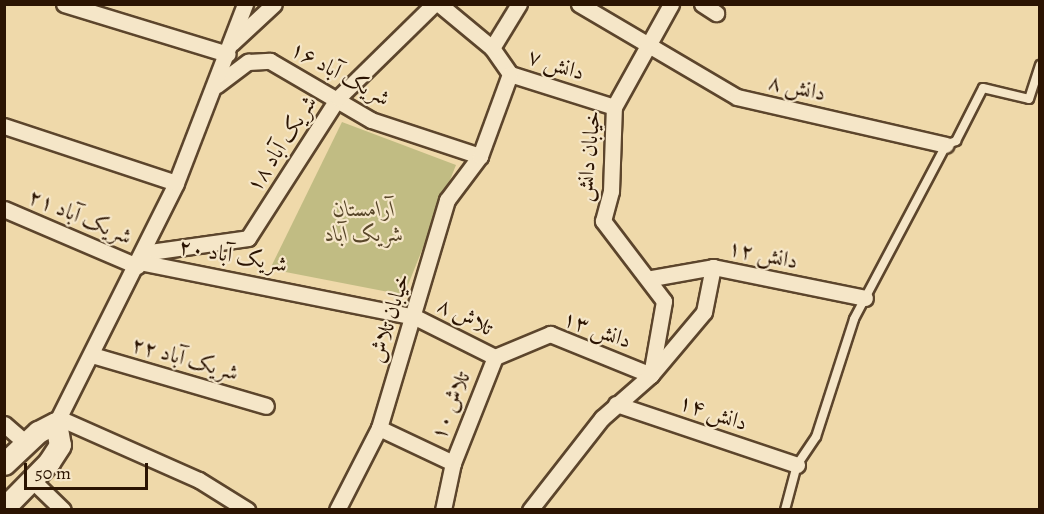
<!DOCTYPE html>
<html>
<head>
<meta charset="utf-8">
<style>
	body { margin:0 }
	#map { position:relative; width:1044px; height:514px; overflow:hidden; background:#efd9aa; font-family:Alegreya,Amiri,serif }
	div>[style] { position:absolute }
	.green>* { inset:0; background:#c1bc83 }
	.roads { filter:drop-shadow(2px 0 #5c452c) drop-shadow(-2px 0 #5c452c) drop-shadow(0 2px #5c452c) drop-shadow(0 -2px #5c452c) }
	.lane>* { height:8px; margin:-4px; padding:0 4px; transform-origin:4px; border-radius:4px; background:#f5e6c8 }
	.street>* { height:15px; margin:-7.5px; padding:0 7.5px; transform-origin:7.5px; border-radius:7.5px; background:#f5e6c8 }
	.secondary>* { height:21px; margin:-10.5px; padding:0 10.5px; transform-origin:10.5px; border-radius:10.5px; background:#f5e6c8 }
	span { translate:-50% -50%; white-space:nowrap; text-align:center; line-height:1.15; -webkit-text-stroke:4.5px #f5e6c8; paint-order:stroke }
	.street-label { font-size:22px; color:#2b1402 }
	.park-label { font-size:22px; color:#584629; font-style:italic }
	.frame { position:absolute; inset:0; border:6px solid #2b1402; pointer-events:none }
	.scale { position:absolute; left:24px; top:463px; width:124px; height:27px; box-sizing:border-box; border:3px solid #2b1402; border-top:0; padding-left:8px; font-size:18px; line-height:21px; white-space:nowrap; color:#2b1402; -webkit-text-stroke:4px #f5e6c8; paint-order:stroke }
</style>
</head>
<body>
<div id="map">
	<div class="green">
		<div style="clip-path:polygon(342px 122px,456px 165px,404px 295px,270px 269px)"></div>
	</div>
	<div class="roads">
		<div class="lane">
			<div style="left:785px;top:510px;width:47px;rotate:-75.1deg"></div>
			<div style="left:797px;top:465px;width:34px;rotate:-56deg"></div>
			<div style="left:816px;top:437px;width:124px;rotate:-72.1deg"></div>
			<div style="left:854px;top:319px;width:197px;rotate:-62.1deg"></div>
			<div style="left:946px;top:145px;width:11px;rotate:-22deg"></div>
			<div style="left:956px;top:141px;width:59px;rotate:-63deg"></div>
			<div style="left:983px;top:88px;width:47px;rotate:13.4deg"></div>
			<div style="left:1029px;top:99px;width:36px;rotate:-72deg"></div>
		</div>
		<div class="street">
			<div style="left:64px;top:4px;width:171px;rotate:17deg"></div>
			<div style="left:439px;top:4px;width:69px;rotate:39.7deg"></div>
			<div style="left:492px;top:48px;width:32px;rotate:55deg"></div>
			<div style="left:510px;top:74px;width:109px;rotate:17.6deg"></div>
			<div style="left:579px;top:4px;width:183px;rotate:30.5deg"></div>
			<div style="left:737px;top:97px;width:214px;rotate:12.9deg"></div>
			<div style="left:702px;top:4px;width:17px;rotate:33deg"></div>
			<div style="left:232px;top:43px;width:57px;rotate:-42.9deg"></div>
			<div style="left:492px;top:48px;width:52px;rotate:-58.5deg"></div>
			<div style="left:217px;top:85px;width:39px;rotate:-37deg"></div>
			<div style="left:248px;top:62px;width:22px;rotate:-3deg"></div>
			<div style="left:270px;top:61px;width:117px;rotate:30.3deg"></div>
			<div style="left:371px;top:120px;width:115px;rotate:18.3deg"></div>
			<div style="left:4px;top:126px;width:181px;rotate:18.3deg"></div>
			<div style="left:4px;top:209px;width:145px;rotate:23.2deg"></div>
			<div style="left:143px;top:253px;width:106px;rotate:-8.1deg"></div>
			<div style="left:248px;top:238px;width:166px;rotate:-57.3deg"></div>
			<div style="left:338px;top:98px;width:134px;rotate:-44.4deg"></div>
			<div style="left:140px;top:262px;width:280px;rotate:11.3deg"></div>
			<div style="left:415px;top:317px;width:89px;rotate:26.6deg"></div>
			<div style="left:652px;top:278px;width:62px;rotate:-10.2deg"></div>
			<div style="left:713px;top:267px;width:155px;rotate:11.5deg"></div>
			<div style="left:92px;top:355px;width:181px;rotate:16.3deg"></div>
			<div style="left:495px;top:357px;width:60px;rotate:-22.7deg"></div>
			<div style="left:550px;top:334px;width:109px;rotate:22.1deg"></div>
			<div style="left:651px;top:375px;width:82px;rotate:-49.9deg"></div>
			<div style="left:704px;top:312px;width:46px;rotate:-78.7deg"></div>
			<div style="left:616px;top:404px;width:191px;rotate:18.6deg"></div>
			<div style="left:59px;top:418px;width:153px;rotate:23.9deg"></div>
			<div style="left:199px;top:480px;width:57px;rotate:32deg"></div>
			<div style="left:56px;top:423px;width:268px;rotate:-63.4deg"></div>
			<div style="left:176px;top:183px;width:192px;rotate:-68.9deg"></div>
			<div style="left:4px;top:424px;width:29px;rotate:41deg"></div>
			<div style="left:379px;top:428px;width:82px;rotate:25.3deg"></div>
			<div style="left:453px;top:463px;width:114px;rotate:-68.4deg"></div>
			<div style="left:32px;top:480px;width:43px;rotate:44.1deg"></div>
			<div style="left:337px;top:510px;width:92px;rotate:-62.9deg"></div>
			<div style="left:379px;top:428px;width:238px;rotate:-73.4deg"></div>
			<div style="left:447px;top:200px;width:55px;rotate:-53.1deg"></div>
			<div style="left:480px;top:156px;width:87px;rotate:-69.9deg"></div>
			<div style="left:443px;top:510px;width:48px;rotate:-78deg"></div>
			<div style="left:530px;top:510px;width:117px;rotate:-52deg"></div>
			<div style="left:602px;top:418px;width:65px;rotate:-41.3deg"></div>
			<div style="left:651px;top:375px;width:75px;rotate:-80deg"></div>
			<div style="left:664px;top:301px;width:101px;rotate:-127.3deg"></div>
			<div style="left:603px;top:221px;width:31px;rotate:-75deg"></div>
			<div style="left:611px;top:191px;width:84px;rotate:-88deg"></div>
			<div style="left:614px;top:107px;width:118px;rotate:-61deg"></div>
		</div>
		<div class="secondary">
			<div style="left:4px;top:464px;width:47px;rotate:-43.3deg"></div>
			<div style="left:38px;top:432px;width:20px;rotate:-27deg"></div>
			<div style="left:56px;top:423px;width:22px;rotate:80deg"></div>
			<div style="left:60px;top:445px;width:20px;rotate:123deg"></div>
			<div style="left:49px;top:462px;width:64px;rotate:134.4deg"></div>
		</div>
	</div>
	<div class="street-label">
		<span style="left:556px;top:65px;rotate:18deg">دانش ۷</span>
		<span style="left:340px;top:74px;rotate:29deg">شریک آباد ۱۶</span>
		<span style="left:797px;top:88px;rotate:13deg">دانش ۸</span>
		<span style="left:282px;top:144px;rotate:-57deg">شریک آباد ۱۸</span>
		<span style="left:589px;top:156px;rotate:-84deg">خیابان دانش</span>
		<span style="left:80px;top:217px;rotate:23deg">شریک آباد ۲۱</span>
		<span style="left:763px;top:255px;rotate:12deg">دانش ۱۲</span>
		<span style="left:233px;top:256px;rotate:10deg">شریک آباد ۲۰</span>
		<span style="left:465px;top:317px;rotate:27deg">تلاش ۸</span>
		<span style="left:390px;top:318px;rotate:-73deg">خیابان تلاش</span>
		<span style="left:597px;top:330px;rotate:20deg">دانش ۱۳</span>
		<span style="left:185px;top:359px;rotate:16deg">شریک آباد ۲۲</span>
		<span style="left:451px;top:406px;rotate:-68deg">تلاش ۱۰</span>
		<span style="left:713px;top:413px;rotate:19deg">دانش ۱۴</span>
	</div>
	<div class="park-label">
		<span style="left:364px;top:222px">آرامستان<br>شریک آباد</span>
	</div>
	<div class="frame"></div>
	<div class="scale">50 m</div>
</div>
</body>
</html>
